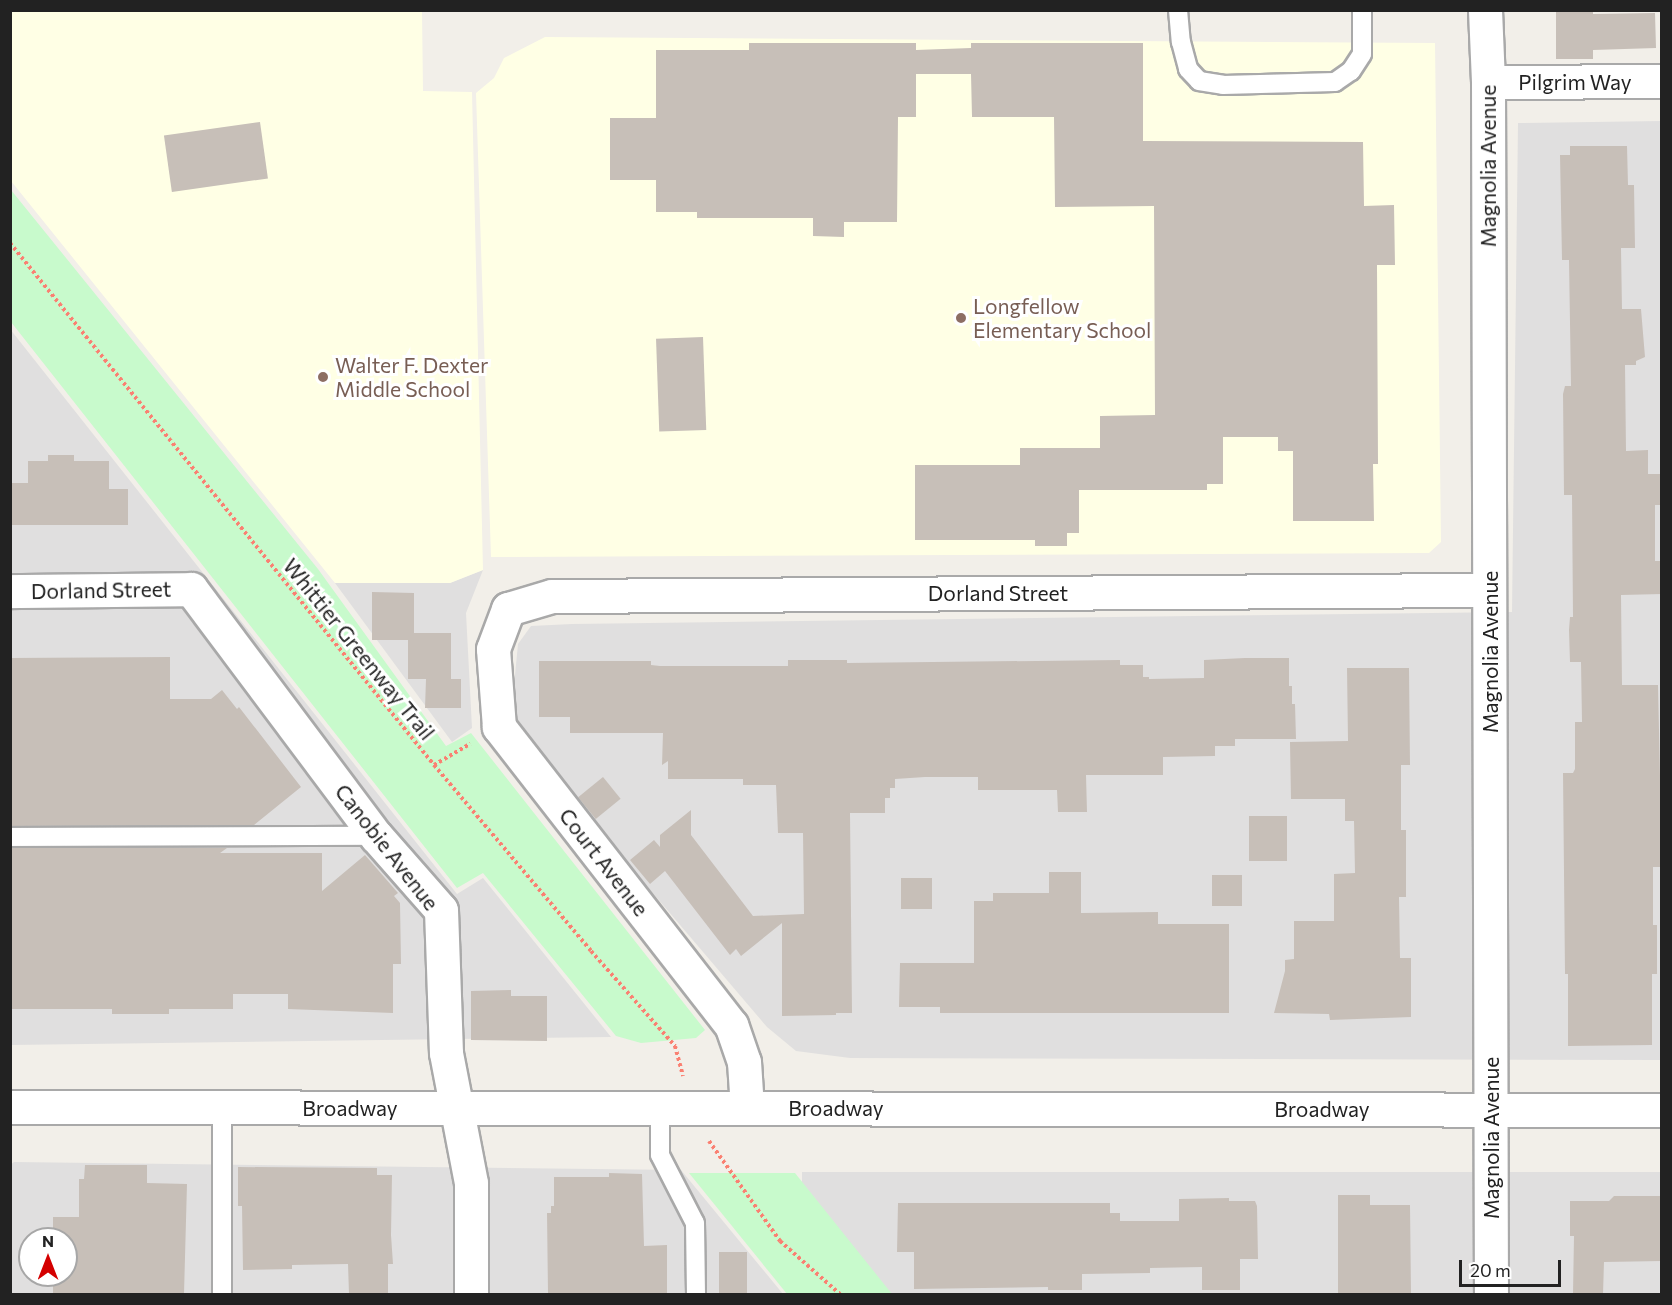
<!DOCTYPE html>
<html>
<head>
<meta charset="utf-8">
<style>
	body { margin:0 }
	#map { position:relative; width:1672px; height:1305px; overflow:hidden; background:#f2efe9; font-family:Commissioner,sans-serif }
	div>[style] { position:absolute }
	.residential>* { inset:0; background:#e0dfdf; transform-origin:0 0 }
	.education>* { inset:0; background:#ffffe5 }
	.park>* { inset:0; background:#c8facc }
	.building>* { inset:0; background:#c7bfb8; transform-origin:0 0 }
	.path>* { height:4px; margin-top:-2px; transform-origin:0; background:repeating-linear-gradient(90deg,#fa8072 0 3px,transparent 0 6px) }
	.roads { filter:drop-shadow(2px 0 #a9a9a9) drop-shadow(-2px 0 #a9a9a9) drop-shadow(0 2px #a9a9a9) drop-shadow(0 -2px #a9a9a9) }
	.service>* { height:18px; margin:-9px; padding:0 9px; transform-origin:9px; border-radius:9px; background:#fff }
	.minor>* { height:33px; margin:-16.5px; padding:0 16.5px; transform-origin:16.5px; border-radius:16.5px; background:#fff }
	.tertiary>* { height:33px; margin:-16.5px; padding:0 16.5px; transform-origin:16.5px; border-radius:16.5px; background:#fff }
	.dots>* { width:16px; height:16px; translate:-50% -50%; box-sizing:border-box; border:3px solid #fff; border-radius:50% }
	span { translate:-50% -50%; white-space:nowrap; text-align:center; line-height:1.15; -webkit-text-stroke:6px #fff; paint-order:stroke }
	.street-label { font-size:21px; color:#222 }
	.education-label { font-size:21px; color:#785e54 }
	.left { translate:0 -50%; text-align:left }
	.frame { position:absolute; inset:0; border:12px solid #222; pointer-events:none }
	.north { position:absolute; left:18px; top:1227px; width:60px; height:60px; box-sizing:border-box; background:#fff; border:2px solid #a7a7a7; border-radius:50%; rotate:0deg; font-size:16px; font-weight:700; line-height:24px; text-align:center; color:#222 }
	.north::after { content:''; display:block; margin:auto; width:21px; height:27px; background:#d40000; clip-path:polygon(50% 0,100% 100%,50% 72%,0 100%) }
	.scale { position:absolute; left:1459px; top:1260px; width:102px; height:27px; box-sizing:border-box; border:3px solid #222; border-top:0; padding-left:8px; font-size:18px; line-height:21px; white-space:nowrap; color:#222; -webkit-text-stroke:4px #fff; paint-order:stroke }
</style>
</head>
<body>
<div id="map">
	<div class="residential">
		<div style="clip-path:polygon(1661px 121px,1661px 1060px,850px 1058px,796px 1051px,767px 1027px,530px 749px,512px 706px,518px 644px,531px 626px,572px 624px,1512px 612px,1518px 123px)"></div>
		<div style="clip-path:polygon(10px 329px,457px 894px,483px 878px,611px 1037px,11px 1045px)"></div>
		<div style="clip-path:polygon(483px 570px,466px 613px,472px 728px,452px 742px,335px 583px,450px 583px)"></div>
		<div style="clip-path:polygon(evenodd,14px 1162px,681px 1170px,783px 1294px,11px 1294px,10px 1165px,14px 1162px,30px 1239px,66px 1239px,66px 1275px,30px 1275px,30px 1239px)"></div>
		<div style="left:802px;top:1172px;width:859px;height:157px"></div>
	</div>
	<div class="education">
		<div style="clip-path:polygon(10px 11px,422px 11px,423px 91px,472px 92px,483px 570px,450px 583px,335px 583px,11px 181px)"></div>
		<div style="clip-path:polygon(545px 37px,1435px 43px,1441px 542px,1429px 553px,491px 557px,476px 93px,494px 78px,504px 58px)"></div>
	</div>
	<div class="park">
		<div style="clip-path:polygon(11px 190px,318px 569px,446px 746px,471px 733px,705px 1030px,696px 1038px,641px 1043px,616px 1036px,483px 873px,457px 888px,11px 322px)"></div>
		<div style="clip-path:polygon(689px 1173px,795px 1173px,892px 1294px,787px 1294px)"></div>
	</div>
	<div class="building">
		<div style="clip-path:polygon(1556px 10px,1593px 10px,1593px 14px,1655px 13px,1656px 48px,1593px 50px,1593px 59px,1556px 59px)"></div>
		<div style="clip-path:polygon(749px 43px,916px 43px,916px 50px,971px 48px,971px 43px,1143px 43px,1143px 141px,1363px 142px,1364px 206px,1394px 205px,1395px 265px,1377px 265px,1378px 464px,1373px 464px,1374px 521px,1293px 521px,1293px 451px,1278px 451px,1278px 437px,1223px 437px,1223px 484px,1207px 484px,1207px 490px,1079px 490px,1079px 533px,1067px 533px,1067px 546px,1035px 546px,1035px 540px,915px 540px,915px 465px,1020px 465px,1020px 448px,1100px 448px,1100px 416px,1155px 415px,1154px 206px,1055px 207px,1054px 117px,972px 117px,971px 74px,916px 74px,916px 117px,898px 117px,897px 222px,844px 222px,844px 237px,813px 236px,813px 218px,697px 218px,697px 212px,656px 212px,656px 180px,610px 180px,610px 118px,656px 118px,656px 50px,749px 50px)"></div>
		<div style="left:260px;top:122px;width:57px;height:97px;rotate:82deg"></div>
		<div style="clip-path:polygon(1570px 146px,1627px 146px,1628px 185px,1634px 185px,1635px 248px,1621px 248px,1622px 309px,1641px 309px,1645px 357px,1636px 361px,1636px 365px,1625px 365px,1626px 451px,1648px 450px,1648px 474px,1662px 474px,1662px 505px,1655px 505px,1655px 561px,1662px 561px,1662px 594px,1621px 595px,1622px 685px,1658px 685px,1662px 867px,1653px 867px,1653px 925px,1657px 925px,1657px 974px,1652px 974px,1652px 1045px,1568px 1046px,1568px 974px,1565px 974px,1563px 773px,1573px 773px,1575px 769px,1575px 722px,1582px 722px,1581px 662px,1570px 662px,1569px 630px,1570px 617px,1573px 617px,1572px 495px,1564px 495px,1563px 394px,1565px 386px,1571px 386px,1569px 260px,1562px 260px,1560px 155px,1570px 155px)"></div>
		<div style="left:703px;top:337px;width:93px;height:47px;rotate:88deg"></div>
		<div style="clip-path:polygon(48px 455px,74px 455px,74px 461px,109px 461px,109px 489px,128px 489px,128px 525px,10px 525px,10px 483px,28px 483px,28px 461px,48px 461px)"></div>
		<div style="clip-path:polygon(372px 592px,414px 593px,414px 633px,451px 633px,451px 679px,461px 679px,461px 708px,425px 708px,426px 679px,408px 679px,408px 640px,372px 640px)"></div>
		<div style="clip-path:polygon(170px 657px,170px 699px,211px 699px,222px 690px,237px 709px,239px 707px,301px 787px,254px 825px,10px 826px,10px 658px)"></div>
		<div style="clip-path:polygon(1245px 658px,1289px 658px,1289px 686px,1292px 686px,1292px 704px,1295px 704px,1296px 739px,1235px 739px,1235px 746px,1215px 746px,1215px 756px,1163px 757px,1163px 775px,1086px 775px,1087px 812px,1058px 812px,1057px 790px,978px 790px,978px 777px,925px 777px,895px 779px,895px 788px,890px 788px,890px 798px,885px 798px,885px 813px,850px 813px,852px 1013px,836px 1013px,836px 1015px,782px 1016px,782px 923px,741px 956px,736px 949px,730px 955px,665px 871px,650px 884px,630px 860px,654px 840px,660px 847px,660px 835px,691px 810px,691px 835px,753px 916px,804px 914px,803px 833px,778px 833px,776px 785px,743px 785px,743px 779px,668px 779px,668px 761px,662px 765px,663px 733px,570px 733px,570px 717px,539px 717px,539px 661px,651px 661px,651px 665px,660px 666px,788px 666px,788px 660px,847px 660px,847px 663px,1120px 660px,1120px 665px,1143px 665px,1143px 677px,1149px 677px,1149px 679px,1204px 678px,1204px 660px)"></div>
		<div style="clip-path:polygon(1347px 668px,1409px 668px,1410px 765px,1401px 765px,1401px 830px,1406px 830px,1406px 897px,1399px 897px,1400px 958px,1411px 958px,1411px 1017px,1330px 1020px,1329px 1014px,1274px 1013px,1285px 971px,1285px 960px,1294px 959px,1294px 921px,1334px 921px,1334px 874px,1355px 873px,1354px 821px,1345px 821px,1345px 799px,1291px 799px,1290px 742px,1348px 741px)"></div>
		<div style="left:603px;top:777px;width:28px;height:32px;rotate:51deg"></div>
		<div style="left:1249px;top:816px;width:38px;height:45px"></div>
		<div style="clip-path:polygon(10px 848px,227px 848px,220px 853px,322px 853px,322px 891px,365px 855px,398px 893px,394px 896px,400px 903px,401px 964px,393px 964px,393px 1013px,288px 1009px,288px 994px,233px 994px,233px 1009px,169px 1009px,169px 1014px,112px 1014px,112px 1009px,10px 1009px)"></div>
		<div style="clip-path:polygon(1049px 872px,1081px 872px,1081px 913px,1158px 912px,1158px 924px,1229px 924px,1229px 1013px,940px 1013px,940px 1007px,899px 1007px,900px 963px,974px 963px,974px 901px,993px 901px,993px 893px,1049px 893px)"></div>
		<div style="left:1242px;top:875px;width:31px;height:30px;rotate:90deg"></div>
		<div style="left:901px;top:878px;width:31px;height:31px"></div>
		<div style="clip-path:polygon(511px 990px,511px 996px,547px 996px,547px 1041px,471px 1040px,471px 991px)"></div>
		<div style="clip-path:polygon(85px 1165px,147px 1165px,147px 1183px,187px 1184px,184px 1294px,53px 1294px,53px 1275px,66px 1275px,66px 1239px,53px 1239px,53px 1217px,79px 1217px,79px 1179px,84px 1179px)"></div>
		<div style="clip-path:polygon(238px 1167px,377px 1168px,377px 1175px,392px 1175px,391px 1235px,393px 1264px,388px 1264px,388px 1294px,349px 1294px,348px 1264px,292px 1265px,292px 1269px,243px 1270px,242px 1206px,238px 1206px)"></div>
		<div style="clip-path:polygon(609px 1173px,642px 1174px,644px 1246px,667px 1245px,667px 1294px,548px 1294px,547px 1213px,551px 1213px,551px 1206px,554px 1206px,554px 1177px,609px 1177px)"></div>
		<div style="clip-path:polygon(1338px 1195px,1370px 1195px,1370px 1205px,1410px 1205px,1411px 1294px,1338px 1294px)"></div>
		<div style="clip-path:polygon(1614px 1196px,1662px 1196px,1662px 1261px,1604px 1262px,1603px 1294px,1573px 1294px,1574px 1236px,1570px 1236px,1570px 1201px,1609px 1201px)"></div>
		<div style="clip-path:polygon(1229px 1198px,1229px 1201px,1255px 1201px,1257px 1206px,1258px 1259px,1240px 1259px,1240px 1290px,1202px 1290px,1202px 1267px,1150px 1268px,1150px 1273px,1082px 1274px,1082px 1290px,1048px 1290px,1048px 1287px,914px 1289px,914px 1252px,897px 1252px,898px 1203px,1110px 1203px,1110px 1213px,1120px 1213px,1120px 1221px,1179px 1221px,1179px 1199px)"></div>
		<div style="left:719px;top:1252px;width:28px;height:42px"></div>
	</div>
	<div class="path">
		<div style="left:10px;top:243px;width:673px;rotate:50.91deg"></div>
		<div style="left:434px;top:765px;width:243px;rotate:49.8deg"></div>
		<div style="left:591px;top:951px;width:127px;rotate:48.5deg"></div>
		<div style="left:675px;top:1046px;width:31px;rotate:75deg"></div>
		<div style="left:434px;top:765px;width:42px;rotate:-30.3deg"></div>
		<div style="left:709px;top:1141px;width:123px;rotate:54.6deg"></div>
		<div style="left:780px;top:1241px;width:80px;rotate:41.5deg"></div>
	</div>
	<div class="roads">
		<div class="service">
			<div style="left:1178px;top:10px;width:32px;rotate:85deg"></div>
			<div style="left:1181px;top:42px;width:28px;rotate:75deg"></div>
			<div style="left:1188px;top:69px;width:16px;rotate:47deg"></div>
			<div style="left:1199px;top:81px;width:24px;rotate:9deg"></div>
			<div style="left:1223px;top:85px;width:112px;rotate:-1.5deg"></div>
			<div style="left:1335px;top:82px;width:19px;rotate:-35deg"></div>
			<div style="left:1351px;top:71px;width:20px;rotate:-57deg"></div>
			<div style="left:1362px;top:54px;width:44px;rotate:-90deg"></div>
			<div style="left:10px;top:837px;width:366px;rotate:-0.2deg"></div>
			<div style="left:222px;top:1108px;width:186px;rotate:90deg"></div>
			<div style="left:660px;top:1108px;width:47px;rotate:90deg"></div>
			<div style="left:660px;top:1155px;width:76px;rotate:62.8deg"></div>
			<div style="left:695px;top:1223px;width:71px;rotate:89.2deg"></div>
		</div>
		<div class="minor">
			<div style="left:1485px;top:10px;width:72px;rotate:87.6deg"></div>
			<div style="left:1488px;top:82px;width:1212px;rotate:89.86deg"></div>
			<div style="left:1488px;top:82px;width:174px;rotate:-0.3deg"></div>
			<div style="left:10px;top:591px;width:181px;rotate:-0.6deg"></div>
			<div style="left:191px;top:589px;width:309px;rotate:53.2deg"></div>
			<div style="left:376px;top:836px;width:98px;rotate:48.7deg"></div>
			<div style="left:441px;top:910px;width:143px;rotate:88deg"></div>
			<div style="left:446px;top:1053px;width:132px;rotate:79.1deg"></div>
			<div style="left:471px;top:1183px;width:111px;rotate:90deg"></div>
			<div style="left:747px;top:1108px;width:46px;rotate:-93.7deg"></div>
			<div style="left:744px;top:1062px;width:39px;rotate:-109deg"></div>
			<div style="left:731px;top:1025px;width:378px;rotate:-127.9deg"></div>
			<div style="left:499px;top:727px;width:78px;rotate:-94.4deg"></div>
			<div style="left:493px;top:649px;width:43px;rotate:-69.4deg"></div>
			<div style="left:508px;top:609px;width:46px;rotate:-16.5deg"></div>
			<div style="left:552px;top:596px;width:937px;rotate:-0.37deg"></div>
		</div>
		<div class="tertiary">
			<div style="left:10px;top:1107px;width:1652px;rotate:0.1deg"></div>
		</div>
	</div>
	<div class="dots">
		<div style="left:961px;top:318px;background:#8d6e63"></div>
		<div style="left:323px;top:377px;background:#8d6e63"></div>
	</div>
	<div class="street-label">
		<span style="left:1575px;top:82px">Pilgrim Way</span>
		<span style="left:1488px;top:166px;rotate:-90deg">Magnolia Avenue</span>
		<span style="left:101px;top:590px;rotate:-1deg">Dorland Street</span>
		<span style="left:998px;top:593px">Dorland Street</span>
		<span style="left:359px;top:649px;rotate:51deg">Whittier Greenway Trail</span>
		<span style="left:1490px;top:652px;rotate:-90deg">Magnolia Avenue</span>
		<span style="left:387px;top:847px;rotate:52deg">Canobie Avenue</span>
		<span style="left:604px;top:862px;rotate:52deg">Court Avenue</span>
		<span style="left:350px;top:1108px">Broadway</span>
		<span style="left:836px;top:1108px">Broadway</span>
		<span style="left:1322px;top:1109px">Broadway</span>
		<span style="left:1491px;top:1138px;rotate:-90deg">Magnolia Avenue</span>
	</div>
	<div class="education-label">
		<span class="left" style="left:973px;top:318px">Longfellow<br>Elementary School</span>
		<span class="left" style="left:335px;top:377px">Walter F. Dexter<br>Middle School</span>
	</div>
	<div class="frame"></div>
	<div class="north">N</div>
	<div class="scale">20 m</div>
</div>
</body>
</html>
